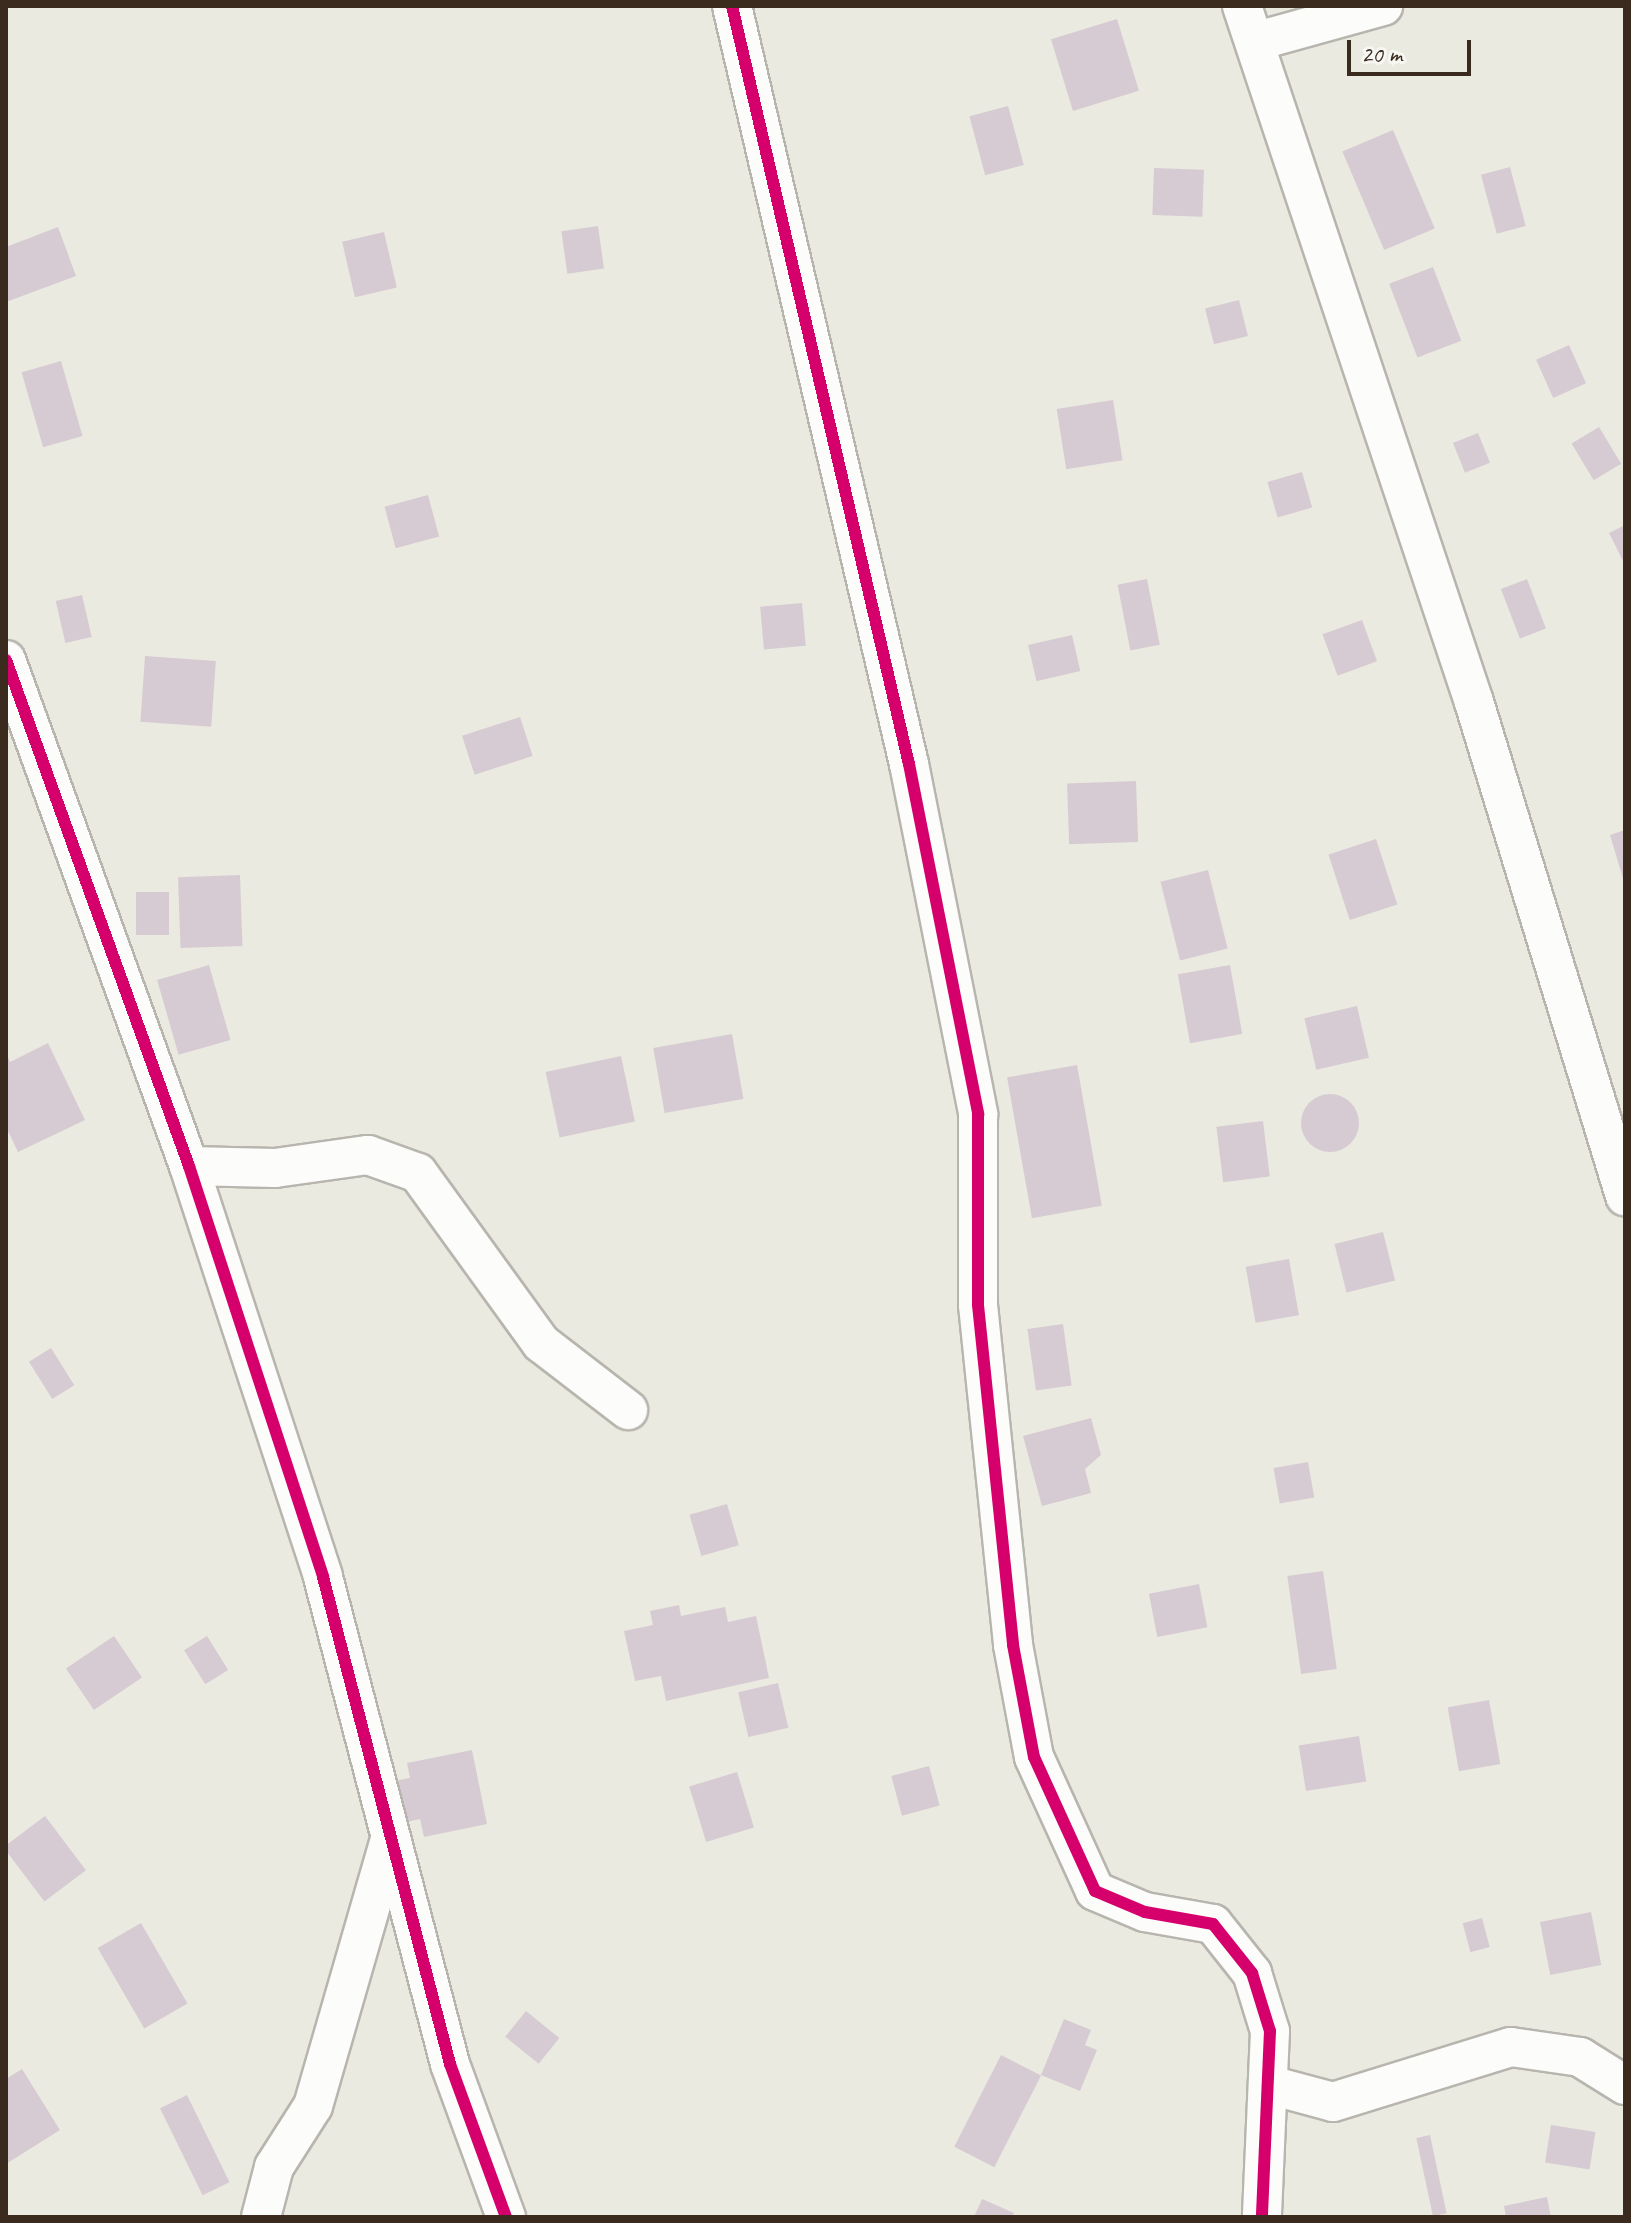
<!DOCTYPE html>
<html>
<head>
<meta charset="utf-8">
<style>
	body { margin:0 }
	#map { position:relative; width:1631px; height:2223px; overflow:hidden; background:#ebeae0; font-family:Caveat,sans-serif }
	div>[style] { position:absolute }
	.building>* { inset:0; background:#d6cbd3; transform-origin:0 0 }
	.round { border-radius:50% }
	.roads { filter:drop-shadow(2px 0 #b7b5ae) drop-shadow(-2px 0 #b7b5ae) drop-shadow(0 2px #b7b5ae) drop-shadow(0 -2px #b7b5ae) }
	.street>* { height:38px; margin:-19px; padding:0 19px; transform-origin:19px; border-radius:19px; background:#fcfcfa }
	.cycleway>* { height:12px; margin:-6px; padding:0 6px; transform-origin:6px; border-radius:6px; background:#d6006c }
	span { translate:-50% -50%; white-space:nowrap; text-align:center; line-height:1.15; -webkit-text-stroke:8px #f6f6f2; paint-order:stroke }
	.frame { position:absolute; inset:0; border:8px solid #3b2a1e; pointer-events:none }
	.scale { position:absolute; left:1347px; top:40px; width:124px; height:36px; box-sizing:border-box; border:4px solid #3b2a1e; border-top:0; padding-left:10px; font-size:24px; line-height:28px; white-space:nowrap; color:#3b2a1e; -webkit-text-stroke:6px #f6f6f2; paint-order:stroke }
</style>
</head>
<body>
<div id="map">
	<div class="building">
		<div style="left:1117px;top:19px;width:75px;height:69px;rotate:73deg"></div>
		<div style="left:1008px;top:106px;width:61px;height:40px;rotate:75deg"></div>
		<div style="left:1393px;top:130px;width:107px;height:55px;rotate:67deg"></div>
		<div style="left:1510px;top:167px;width:61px;height:30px;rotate:75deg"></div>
		<div style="left:1154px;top:168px;width:50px;height:47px;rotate:2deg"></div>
		<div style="left:598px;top:226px;width:43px;height:37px;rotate:82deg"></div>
		<div style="clip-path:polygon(58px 227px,76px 276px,6px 302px,6px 247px)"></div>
		<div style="left:384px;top:232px;width:57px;height:43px;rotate:77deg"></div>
		<div style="left:1433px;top:267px;width:79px;height:47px;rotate:69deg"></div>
		<div style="left:1239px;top:300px;width:37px;height:35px;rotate:76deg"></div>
		<div style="left:1569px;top:345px;width:42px;height:36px;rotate:66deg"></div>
		<div style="left:61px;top:361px;width:78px;height:41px;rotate:74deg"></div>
		<div style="left:1113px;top:400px;width:61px;height:57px;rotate:81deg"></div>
		<div style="left:1599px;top:427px;width:43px;height:32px;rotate:59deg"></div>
		<div style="left:1478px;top:433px;width:32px;height:27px;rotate:68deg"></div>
		<div style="left:1302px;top:472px;width:37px;height:36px;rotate:74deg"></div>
		<div style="left:428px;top:495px;width:43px;height:45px;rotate:75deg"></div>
		<div style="clip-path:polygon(1625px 525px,1625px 565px,1609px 533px)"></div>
		<div style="left:1147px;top:579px;width:67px;height:30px;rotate:79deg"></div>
		<div style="left:1527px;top:579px;width:53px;height:28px;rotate:69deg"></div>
		<div style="left:82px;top:595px;width:43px;height:27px;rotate:77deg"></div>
		<div style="left:802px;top:603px;width:43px;height:42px;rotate:85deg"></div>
		<div style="left:1362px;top:620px;width:44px;height:42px;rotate:70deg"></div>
		<div style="left:1072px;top:635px;width:37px;height:45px;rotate:77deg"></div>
		<div style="left:145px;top:656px;width:71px;height:66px;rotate:4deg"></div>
		<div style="left:520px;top:717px;width:41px;height:61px;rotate:72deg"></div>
		<div style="left:1136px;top:781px;width:61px;height:69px;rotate:88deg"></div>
		<div style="clip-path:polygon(1625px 830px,1625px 882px,1624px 882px,1610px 835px)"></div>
		<div style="left:1376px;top:839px;width:69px;height:50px;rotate:72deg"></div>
		<div style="left:1208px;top:870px;width:81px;height:49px;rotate:76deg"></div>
		<div style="left:240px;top:875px;width:71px;height:62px;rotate:88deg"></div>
		<div style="left:136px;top:892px;width:33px;height:43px"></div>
		<div style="left:209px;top:965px;width:78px;height:54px;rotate:74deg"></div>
		<div style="left:1230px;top:965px;width:70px;height:53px;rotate:80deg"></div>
		<div style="left:1357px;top:1006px;width:53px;height:54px;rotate:77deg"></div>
		<div style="left:732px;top:1034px;width:66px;height:80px;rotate:80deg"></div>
		<div style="clip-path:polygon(48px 1043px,85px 1120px,18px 1152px,6px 1127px,6px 1053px,10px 1062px)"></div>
		<div style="left:621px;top:1056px;width:67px;height:77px;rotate:78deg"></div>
		<div style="left:1077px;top:1065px;width:143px;height:71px;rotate:80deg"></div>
		<div class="round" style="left:1301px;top:1094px;width:58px;height:58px"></div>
		<div style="left:1263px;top:1121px;width:56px;height:47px;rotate:83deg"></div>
		<div style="left:1383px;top:1232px;width:50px;height:50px;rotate:76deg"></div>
		<div style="left:1289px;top:1259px;width:57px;height:44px;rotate:80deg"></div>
		<div style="left:1063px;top:1324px;width:62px;height:36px;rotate:82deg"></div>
		<div style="left:51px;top:1348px;width:44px;height:26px;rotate:58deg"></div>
		<div style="clip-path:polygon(1091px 1418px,1101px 1455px,1085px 1469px,1091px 1493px,1042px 1506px,1023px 1436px)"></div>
		<div style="left:1308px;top:1462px;width:36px;height:35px;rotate:80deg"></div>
		<div style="left:727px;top:1504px;width:43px;height:39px;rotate:74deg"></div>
		<div style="left:1323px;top:1571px;width:99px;height:36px;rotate:82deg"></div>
		<div style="left:1199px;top:1584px;width:44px;height:51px;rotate:79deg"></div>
		<div style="clip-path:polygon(679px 1605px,681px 1616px,725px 1607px,728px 1622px,756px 1616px,769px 1678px,666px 1701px,661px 1676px,635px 1681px,624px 1631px,653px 1625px,650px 1611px)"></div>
		<div style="left:114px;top:1636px;width:50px;height:58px;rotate:56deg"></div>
		<div style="left:207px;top:1636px;width:40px;height:27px;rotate:58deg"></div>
		<div style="left:778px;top:1683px;width:46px;height:41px;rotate:77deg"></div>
		<div style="left:1489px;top:1700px;width:65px;height:42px;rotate:80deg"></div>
		<div style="left:1359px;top:1736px;width:46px;height:61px;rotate:81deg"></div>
		<div style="clip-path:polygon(472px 1750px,487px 1824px,424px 1837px,420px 1819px,403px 1823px,394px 1781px,410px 1778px,407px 1763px)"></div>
		<div style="left:929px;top:1766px;width:41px;height:39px;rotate:75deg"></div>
		<div style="left:737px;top:1772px;width:58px;height:50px;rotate:73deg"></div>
		<div style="left:45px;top:1816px;width:68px;height:52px;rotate:53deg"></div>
		<div style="left:1591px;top:1912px;width:54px;height:52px;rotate:79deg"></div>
		<div style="left:1482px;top:1918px;width:30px;height:20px;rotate:75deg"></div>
		<div style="left:141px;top:1923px;width:93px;height:50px;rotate:60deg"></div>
		<div style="left:526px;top:2011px;width:43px;height:33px;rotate:39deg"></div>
		<div style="clip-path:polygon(1064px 2019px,1091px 2030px,1085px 2045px,1097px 2050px,1080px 2091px,1041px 2075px)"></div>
		<div style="left:1001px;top:2055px;width:45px;height:103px;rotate:27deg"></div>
		<div style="clip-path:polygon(22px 2069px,60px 2130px,6px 2164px,6px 2079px)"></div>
		<div style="left:187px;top:2095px;width:97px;height:30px;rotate:64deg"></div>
		<div style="left:1551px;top:2125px;width:45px;height:38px;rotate:9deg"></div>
		<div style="left:1430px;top:2135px;width:80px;height:14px;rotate:78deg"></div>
		<div style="clip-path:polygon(1547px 2197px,1551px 2217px,1506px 2217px,1504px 2206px)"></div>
		<div style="clip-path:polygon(982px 2199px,1014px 2213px,1012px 2217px,974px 2217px)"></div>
	</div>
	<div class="roads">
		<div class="street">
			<div style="left:732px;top:6px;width:778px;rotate:76.86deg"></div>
			<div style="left:909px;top:764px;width:357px;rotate:78.8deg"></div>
			<div style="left:978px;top:1114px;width:191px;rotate:90deg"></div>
			<div style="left:978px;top:1305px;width:342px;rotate:84.1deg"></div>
			<div style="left:1013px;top:1645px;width:114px;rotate:79.4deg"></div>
			<div style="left:1034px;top:1757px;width:147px;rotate:65.5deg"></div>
			<div style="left:1095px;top:1891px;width:54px;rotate:22.8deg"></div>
			<div style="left:1145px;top:1912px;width:69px;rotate:10deg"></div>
			<div style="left:1213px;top:1924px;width:63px;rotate:51.5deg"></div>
			<div style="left:1252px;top:1973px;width:61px;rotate:72.8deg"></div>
			<div style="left:1270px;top:2031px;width:186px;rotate:92.5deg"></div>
			<div style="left:1242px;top:6px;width:734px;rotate:71.57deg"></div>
			<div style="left:1474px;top:702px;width:517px;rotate:73deg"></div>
			<div style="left:1257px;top:41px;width:131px;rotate:-15.5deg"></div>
			<div style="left:6px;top:660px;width:538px;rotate:70.12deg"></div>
			<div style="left:189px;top:1166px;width:432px;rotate:71.9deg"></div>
			<div style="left:323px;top:1577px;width:503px;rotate:75.38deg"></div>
			<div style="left:450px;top:2064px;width:163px;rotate:69.9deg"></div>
			<div style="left:189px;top:1166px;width:86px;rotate:1.3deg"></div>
			<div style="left:275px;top:1168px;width:94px;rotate:-8deg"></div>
			<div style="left:368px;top:1155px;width:53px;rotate:19.8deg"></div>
			<div style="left:418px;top:1173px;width:210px;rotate:54.1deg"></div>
			<div style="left:541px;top:1343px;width:110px;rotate:37.6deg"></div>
			<div style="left:1270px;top:2085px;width:65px;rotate:15.1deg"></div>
			<div style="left:1333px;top:2102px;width:186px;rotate:-17.2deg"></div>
			<div style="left:1511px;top:2047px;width:70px;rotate:8.2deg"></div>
			<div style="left:1580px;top:2057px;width:53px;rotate:31.9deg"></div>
			<div style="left:261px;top:2217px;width:52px;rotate:-75.4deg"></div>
			<div style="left:274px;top:2167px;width:72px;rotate:-57.4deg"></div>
			<div style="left:313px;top:2106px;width:277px;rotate:-73.9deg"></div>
		</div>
	</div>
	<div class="cycleway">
		<div style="left:732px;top:6px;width:778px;rotate:76.86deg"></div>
		<div style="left:909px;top:764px;width:357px;rotate:78.8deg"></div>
		<div style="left:978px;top:1114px;width:191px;rotate:90deg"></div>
		<div style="left:978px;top:1305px;width:342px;rotate:84.1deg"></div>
		<div style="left:1013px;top:1645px;width:114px;rotate:79.4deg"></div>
		<div style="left:1034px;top:1757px;width:147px;rotate:65.5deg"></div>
		<div style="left:1095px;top:1891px;width:54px;rotate:22.8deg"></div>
		<div style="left:1145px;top:1912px;width:69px;rotate:10deg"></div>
		<div style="left:1213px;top:1924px;width:63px;rotate:51.5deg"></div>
		<div style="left:1252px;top:1973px;width:61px;rotate:72.8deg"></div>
		<div style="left:1270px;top:2031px;width:186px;rotate:92.5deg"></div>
		<div style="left:6px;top:660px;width:538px;rotate:70.12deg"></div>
		<div style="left:189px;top:1166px;width:432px;rotate:71.9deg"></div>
		<div style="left:323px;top:1577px;width:503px;rotate:75.38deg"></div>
		<div style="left:450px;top:2064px;width:163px;rotate:69.9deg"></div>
	</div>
	<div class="frame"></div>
	<div class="scale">20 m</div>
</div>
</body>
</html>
